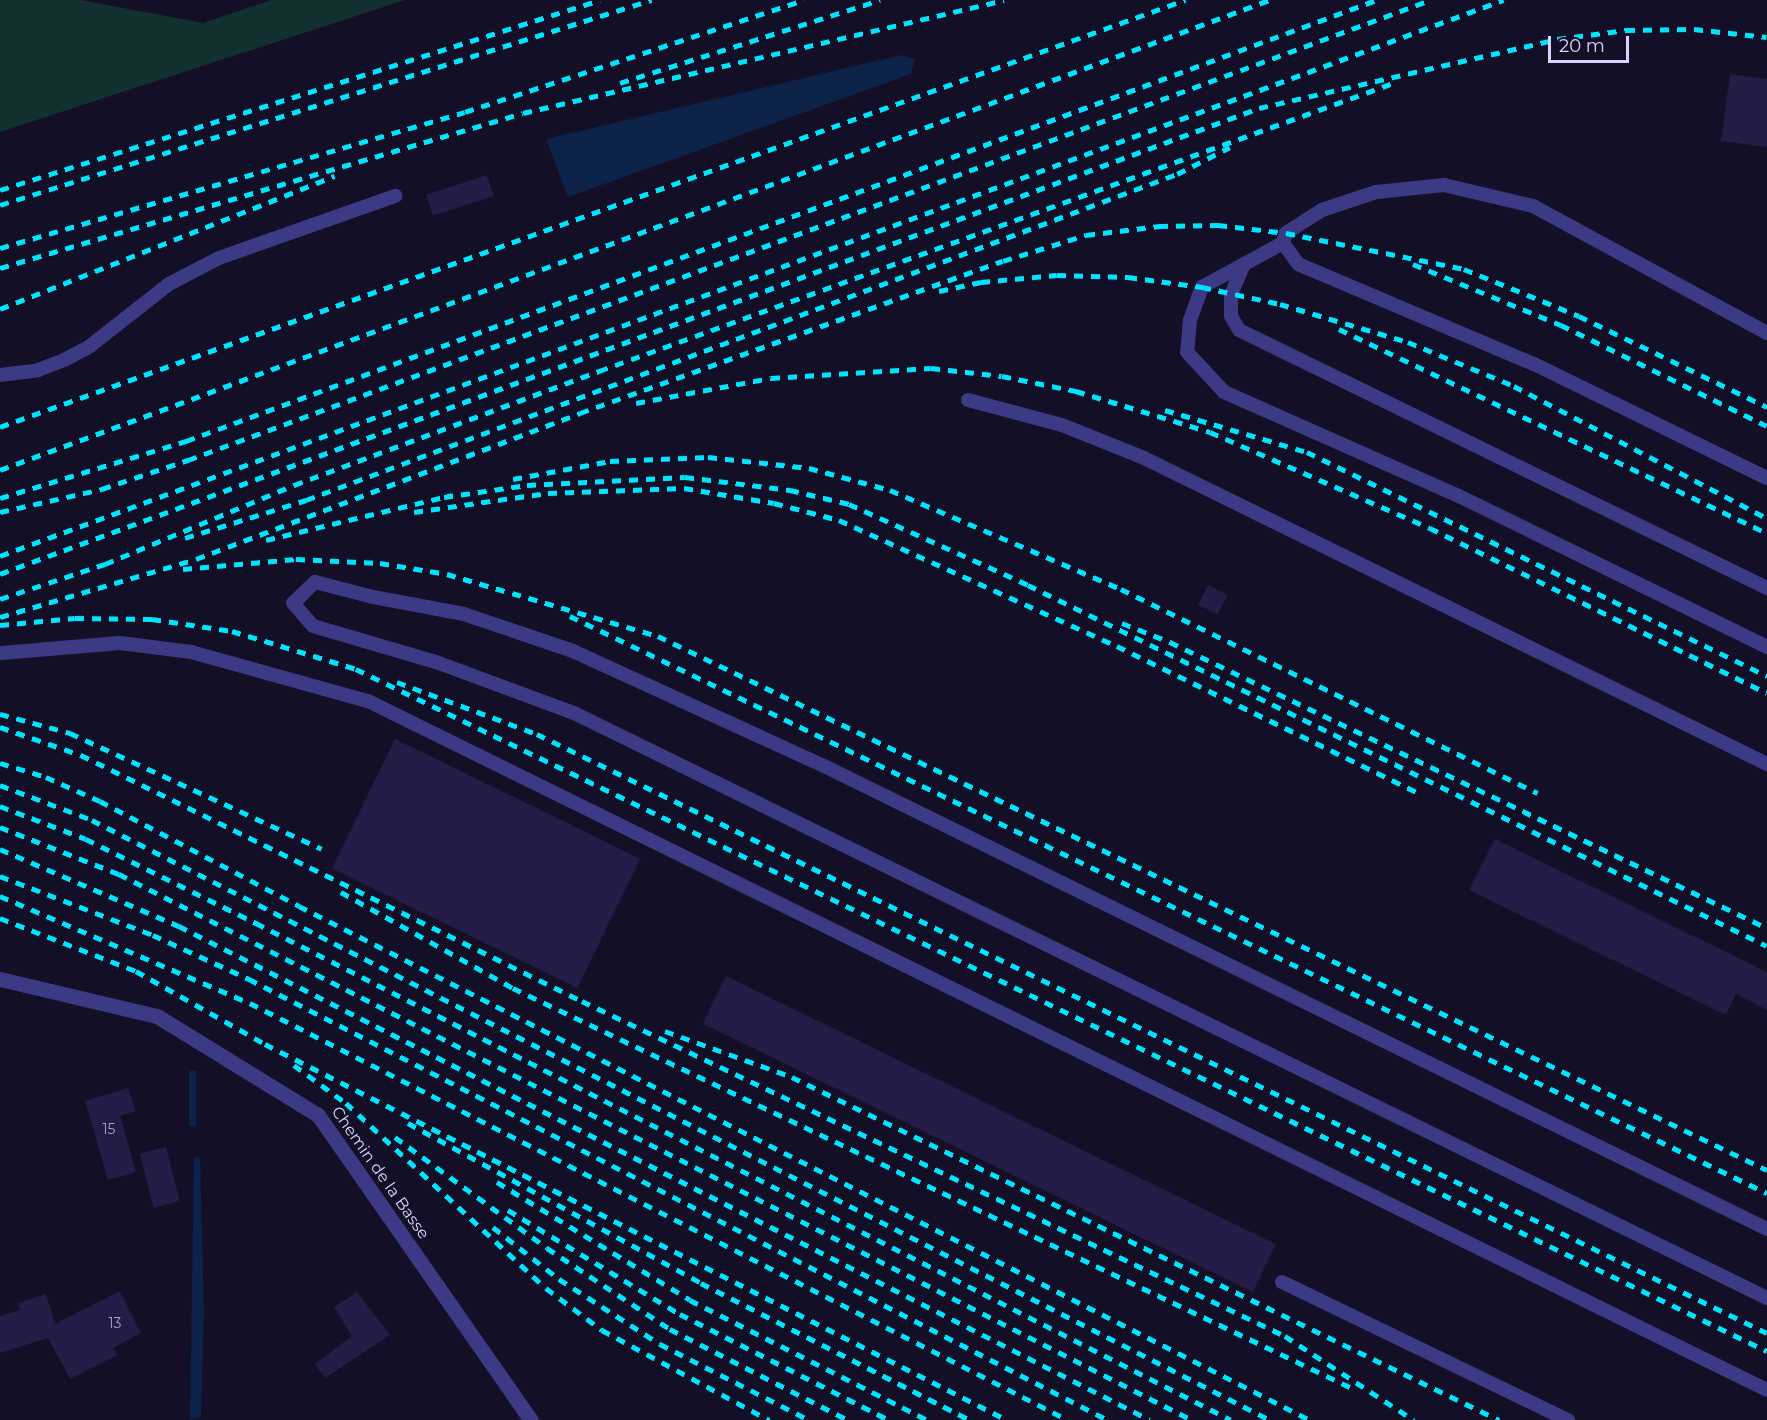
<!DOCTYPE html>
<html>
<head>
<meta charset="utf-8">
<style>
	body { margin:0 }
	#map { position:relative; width:1767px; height:1420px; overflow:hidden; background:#130f26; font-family:Montserrat,sans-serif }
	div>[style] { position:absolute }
	.green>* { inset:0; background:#12302f }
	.water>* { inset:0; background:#0c2248; transform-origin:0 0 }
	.building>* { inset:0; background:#241b47; transform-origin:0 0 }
	.lane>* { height:14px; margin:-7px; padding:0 7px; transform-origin:7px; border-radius:7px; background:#3d3a85 }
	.street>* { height:15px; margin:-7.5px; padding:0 7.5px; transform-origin:7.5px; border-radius:7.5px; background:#3d3a85 }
	.rail>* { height:4.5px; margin-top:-2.25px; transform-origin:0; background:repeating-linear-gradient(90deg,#00e5ff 0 9px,transparent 0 17px) }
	span { translate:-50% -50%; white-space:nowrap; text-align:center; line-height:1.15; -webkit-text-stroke:4.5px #130f26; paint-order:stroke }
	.number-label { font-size:14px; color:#aca6d1 }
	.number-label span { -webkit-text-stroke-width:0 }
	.street-label { font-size:16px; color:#d9d4ff }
	.scale { position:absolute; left:1548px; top:36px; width:81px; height:27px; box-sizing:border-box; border:3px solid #d9d4ff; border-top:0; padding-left:8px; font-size:18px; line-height:21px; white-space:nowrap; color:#d9d4ff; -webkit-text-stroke:4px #130f26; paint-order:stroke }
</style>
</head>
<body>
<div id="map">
	<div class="green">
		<div style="clip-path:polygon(0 0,81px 0,203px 23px,271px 0,405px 0,0 132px)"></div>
	</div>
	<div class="water">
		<div style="clip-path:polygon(901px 55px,915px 59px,911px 74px,568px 197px,546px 139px)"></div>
		<div style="left:189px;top:1071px;width:7px;height:55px"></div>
		<div style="clip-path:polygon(200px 1157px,204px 1310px,201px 1417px,190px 1420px,194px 1158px)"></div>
	</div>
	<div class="building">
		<div style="clip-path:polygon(1730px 74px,1767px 79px,1767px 147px,1721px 141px)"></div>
		<div style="left:487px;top:175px;width:22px;height:64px;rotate:72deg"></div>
		<div style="left:1208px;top:585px;width:22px;height:22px;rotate:27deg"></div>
		<div style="left:395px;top:739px;width:273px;height:144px;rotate:26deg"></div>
		<div style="clip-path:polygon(1495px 839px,1767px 972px,1767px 1010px,1736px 994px,1726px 1015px,1469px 890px)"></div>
		<div style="left:726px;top:976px;width:612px;height:53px;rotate:26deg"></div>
		<div style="clip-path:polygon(128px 1088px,136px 1111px,120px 1116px,136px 1172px,108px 1180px,85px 1101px)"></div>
		<div style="left:166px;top:1147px;width:56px;height:27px;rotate:76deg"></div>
		<div style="clip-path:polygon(120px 1291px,141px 1333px,113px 1348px,117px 1355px,70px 1379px,48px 1338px,0 1353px,0 1316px,20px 1310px,18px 1303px,46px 1294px,55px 1324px)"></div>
		<div style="clip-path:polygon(357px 1292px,390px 1335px,325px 1378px,315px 1364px,352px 1336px,334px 1307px)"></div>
	</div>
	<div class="lane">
		<div style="left:1283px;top:243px;width:92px;rotate:151.5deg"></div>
		<div style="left:1202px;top:287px;width:35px;rotate:110deg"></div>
		<div style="left:1190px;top:320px;width:32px;rotate:95deg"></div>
		<div style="left:1187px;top:352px;width:54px;rotate:47.2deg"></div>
		<div style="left:1224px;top:392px;width:257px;rotate:23.9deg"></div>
		<div style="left:1459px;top:496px;width:343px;rotate:26.1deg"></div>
		<div style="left:1244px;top:264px;width:33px;rotate:113deg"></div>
		<div style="left:1231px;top:294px;width:22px;rotate:90deg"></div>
		<div style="left:1231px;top:316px;width:16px;rotate:60deg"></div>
		<div style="left:1239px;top:330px;width:588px;rotate:26.04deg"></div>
		<div style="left:1767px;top:333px;width:266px;rotate:-151.5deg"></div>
		<div style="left:1533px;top:206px;width:91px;rotate:-166.7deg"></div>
		<div style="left:1444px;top:185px;width:68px;rotate:174.1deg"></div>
		<div style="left:1376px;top:192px;width:57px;rotate:161.6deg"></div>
		<div style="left:1322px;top:210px;width:43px;rotate:147.4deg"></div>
		<div style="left:1286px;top:233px;width:10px;rotate:107deg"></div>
		<div style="left:1283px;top:243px;width:26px;rotate:54deg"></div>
		<div style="left:1298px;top:264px;width:256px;rotate:23deg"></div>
		<div style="left:1534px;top:364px;width:259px;rotate:26.1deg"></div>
		<div style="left:0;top:375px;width:38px;rotate:-7deg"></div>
		<div style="left:38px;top:370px;width:30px;rotate:-21deg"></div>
		<div style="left:66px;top:359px;width:27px;rotate:-28deg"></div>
		<div style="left:90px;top:346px;width:100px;rotate:-38.1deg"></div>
		<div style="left:169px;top:284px;width:56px;rotate:-27.5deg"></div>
		<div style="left:219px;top:258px;width:187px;rotate:-19.4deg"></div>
		<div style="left:968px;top:400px;width:97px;rotate:14.9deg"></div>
		<div style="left:1062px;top:425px;width:88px;rotate:21.9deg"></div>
		<div style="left:1144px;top:458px;width:694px;rotate:26.16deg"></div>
		<div style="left:1px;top:653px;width:119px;rotate:-4.8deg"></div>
		<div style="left:120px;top:643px;width:72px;rotate:7.2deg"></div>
		<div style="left:191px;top:652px;width:184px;rotate:15.5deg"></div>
		<div style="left:368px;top:701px;width:1559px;rotate:26.22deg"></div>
		<div style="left:1767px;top:1229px;width:1051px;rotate:-153.85deg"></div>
		<div style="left:824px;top:766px;width:276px;rotate:-155.4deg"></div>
		<div style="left:573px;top:651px;width:115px;rotate:-161.3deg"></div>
		<div style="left:464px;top:614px;width:93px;rotate:-169.4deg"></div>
		<div style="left:373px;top:597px;width:60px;rotate:-165.5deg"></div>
		<div style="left:315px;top:582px;width:30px;rotate:136deg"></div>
		<div style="left:293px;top:603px;width:30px;rotate:49deg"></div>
		<div style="left:313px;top:626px;width:128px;rotate:16.3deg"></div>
		<div style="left:436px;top:662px;width:147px;rotate:20.3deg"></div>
		<div style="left:574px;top:713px;width:1329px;rotate:26.12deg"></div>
		<div style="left:1282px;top:1282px;width:318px;rotate:25.8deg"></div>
	</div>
	<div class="street">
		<div style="left:0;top:979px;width:161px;rotate:13.3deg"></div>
		<div style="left:157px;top:1016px;width:189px;rotate:31.6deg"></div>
		<div style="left:318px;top:1115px;width:372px;rotate:55.1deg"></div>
	</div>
	<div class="rail">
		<div style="left:620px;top:83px;width:273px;rotate:-17.7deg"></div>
		<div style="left:0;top:190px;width:629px;rotate:-17.57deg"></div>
		<div style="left:0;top:205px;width:683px;rotate:-17.48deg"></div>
		<div style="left:0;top:248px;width:484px;rotate:-16.3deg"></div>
		<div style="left:465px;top:112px;width:357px;rotate:-18.3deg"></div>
		<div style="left:1413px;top:264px;width:160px;rotate:22.4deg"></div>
		<div style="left:1561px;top:325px;width:229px;rotate:26.1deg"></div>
		<div style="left:0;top:268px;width:545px;rotate:-16.51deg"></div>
		<div style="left:523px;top:113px;width:494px;rotate:-13.2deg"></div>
		<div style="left:939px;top:291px;width:43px;rotate:-12.1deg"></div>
		<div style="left:981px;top:282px;width:76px;rotate:-5.3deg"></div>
		<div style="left:1057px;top:275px;width:71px;rotate:1.6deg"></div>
		<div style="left:1128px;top:277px;width:75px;rotate:7.7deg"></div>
		<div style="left:1202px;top:287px;width:80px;rotate:12.3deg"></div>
		<div style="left:1280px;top:304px;width:134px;rotate:16.5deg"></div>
		<div style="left:1408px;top:342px;width:115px;rotate:22.5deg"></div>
		<div style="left:1514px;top:386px;width:285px;rotate:27.6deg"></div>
		<div style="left:0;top:309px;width:360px;rotate:-21.7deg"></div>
		<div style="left:1339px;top:329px;width:474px;rotate:25.5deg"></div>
		<div style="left:636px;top:403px;width:137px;rotate:-10.5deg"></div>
		<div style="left:771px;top:378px;width:160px;rotate:-3.6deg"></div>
		<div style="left:931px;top:368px;width:71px;rotate:6.4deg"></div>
		<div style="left:1002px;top:376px;width:76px;rotate:11.5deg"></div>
		<div style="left:1076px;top:391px;width:140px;rotate:17deg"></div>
		<div style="left:1210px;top:432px;width:240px;rotate:23.6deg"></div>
		<div style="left:1430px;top:528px;width:375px;rotate:26.1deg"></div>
		<div style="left:1165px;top:410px;width:148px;rotate:16.5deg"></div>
		<div style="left:1307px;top:452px;width:512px;rotate:25.96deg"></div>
		<div style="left:0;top:427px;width:1260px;rotate:-19.82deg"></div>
		<div style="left:0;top:470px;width:1353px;rotate:-20.32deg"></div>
		<div style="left:513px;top:479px;width:99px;rotate:-10.5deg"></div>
		<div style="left:610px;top:461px;width:98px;rotate:-2.3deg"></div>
		<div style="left:708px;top:457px;width:102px;rotate:6.2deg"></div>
		<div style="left:809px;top:468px;width:84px;rotate:15.2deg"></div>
		<div style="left:890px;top:490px;width:251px;rotate:23.2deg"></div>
		<div style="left:1121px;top:589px;width:464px;rotate:26.1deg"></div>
		<div style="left:444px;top:497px;width:84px;rotate:-8.2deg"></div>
		<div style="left:527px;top:485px;width:158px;rotate:-2.9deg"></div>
		<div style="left:685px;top:477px;width:106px;rotate:7.1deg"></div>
		<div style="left:790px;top:490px;width:61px;rotate:13.3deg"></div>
		<div style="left:849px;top:504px;width:196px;rotate:24.3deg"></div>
		<div style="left:1028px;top:585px;width:822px;rotate:26.04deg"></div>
		<div style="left:0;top:498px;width:195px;rotate:-17deg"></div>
		<div style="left:186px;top:441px;width:1269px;rotate:-20.33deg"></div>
		<div style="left:0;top:512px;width:105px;rotate:-12.7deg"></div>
		<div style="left:102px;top:489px;width:91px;rotate:-18.6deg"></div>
		<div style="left:188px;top:460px;width:1324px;rotate:-20.32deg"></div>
		<div style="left:414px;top:512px;width:135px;rotate:-8.1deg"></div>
		<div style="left:548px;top:493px;width:136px;rotate:-2.1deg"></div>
		<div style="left:684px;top:488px;width:91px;rotate:9.5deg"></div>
		<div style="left:774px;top:503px;width:67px;rotate:14.7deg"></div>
		<div style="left:839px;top:520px;width:305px;rotate:24.4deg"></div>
		<div style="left:1117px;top:646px;width:339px;rotate:26deg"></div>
		<div style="left:185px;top:538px;width:127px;rotate:-17.4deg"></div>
		<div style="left:306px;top:500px;width:930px;rotate:-20.52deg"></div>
		<div style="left:1177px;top:174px;width:59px;rotate:-27deg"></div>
		<div style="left:266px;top:540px;width:191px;rotate:-13.6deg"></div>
		<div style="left:0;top:556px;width:1603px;rotate:-20.3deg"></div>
		<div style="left:183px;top:569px;width:113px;rotate:-5.1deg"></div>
		<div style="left:296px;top:559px;width:84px;rotate:2.7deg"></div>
		<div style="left:380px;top:563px;width:68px;rotate:9.3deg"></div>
		<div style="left:447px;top:574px;width:220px;rotate:16.4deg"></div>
		<div style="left:658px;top:636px;width:1231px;rotate:25.71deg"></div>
		<div style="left:0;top:574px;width:1342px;rotate:-20.31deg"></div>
		<div style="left:1259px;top:108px;width:306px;rotate:-13deg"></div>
		<div style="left:1557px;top:39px;width:70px;rotate:-7.4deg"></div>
		<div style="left:1626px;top:30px;width:68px;rotate:-0.8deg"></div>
		<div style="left:1694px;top:29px;width:73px;rotate:6.3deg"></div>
		<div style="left:0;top:599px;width:111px;rotate:-18.4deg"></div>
		<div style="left:105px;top:564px;width:205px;rotate:-22.7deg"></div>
		<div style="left:294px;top:485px;width:326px;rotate:-20.5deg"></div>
		<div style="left:599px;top:371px;width:848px;rotate:-19.93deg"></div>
		<div style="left:570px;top:616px;width:1329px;rotate:25.74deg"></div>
		<div style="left:0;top:617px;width:204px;rotate:-16.5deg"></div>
		<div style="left:196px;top:559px;width:411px;rotate:-20.8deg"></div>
		<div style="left:580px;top:413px;width:449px;rotate:-19.8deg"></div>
		<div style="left:1003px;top:261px;width:87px;rotate:-17.4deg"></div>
		<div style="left:1086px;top:235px;width:74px;rotate:-7deg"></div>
		<div style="left:1159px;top:226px;width:59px;rotate:-1deg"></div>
		<div style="left:1218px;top:225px;width:68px;rotate:6.7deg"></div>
		<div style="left:1286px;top:233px;width:182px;rotate:11.4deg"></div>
		<div style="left:1464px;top:269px;width:124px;rotate:22.2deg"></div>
		<div style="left:1579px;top:316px;width:209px;rotate:25.8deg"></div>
		<div style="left:1122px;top:623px;width:52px;rotate:21.6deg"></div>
		<div style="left:1170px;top:642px;width:662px;rotate:25.6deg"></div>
		<div style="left:0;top:625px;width:75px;rotate:-5.3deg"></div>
		<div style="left:75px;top:618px;width:77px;rotate:0.7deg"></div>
		<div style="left:152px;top:619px;width:81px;rotate:8.5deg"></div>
		<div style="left:232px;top:631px;width:130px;rotate:17deg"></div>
		<div style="left:356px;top:669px;width:1567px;rotate:25.8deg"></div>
		<div style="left:397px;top:682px;width:149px;rotate:20.4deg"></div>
		<div style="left:537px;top:734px;width:1368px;rotate:25.97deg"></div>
		<div style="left:0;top:714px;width:73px;rotate:15.2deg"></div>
		<div style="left:70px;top:733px;width:277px;rotate:24.7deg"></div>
		<div style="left:0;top:727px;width:86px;rotate:19.1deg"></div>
		<div style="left:81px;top:755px;width:558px;rotate:26.15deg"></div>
		<div style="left:582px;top:1001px;width:779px;rotate:25.48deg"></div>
		<div style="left:1285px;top:1336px;width:154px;rotate:33.1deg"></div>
		<div style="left:0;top:763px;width:48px;rotate:16.9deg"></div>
		<div style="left:46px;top:777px;width:59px;rotate:24deg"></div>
		<div style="left:100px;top:801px;width:225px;rotate:27.8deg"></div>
		<div style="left:299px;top:906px;width:1134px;rotate:26.95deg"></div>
		<div style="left:0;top:785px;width:98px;rotate:20.8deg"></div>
		<div style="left:92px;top:820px;width:1322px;rotate:26.99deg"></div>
		<div style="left:0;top:806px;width:92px;rotate:21deg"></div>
		<div style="left:86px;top:839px;width:190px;rotate:26.3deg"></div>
		<div style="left:256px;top:923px;width:1094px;rotate:27.01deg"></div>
		<div style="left:0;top:827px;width:128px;rotate:21.6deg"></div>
		<div style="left:119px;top:874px;width:1204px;rotate:26.97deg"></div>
		<div style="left:0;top:849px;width:195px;rotate:23.3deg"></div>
		<div style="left:179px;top:926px;width:1089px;rotate:26.96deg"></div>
		<div style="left:0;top:876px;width:164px;rotate:21.1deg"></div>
		<div style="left:153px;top:935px;width:106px;rotate:24.6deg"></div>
		<div style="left:249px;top:979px;width:966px;rotate:27.18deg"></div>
		<div style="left:341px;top:892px;width:197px;rotate:29.2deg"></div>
		<div style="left:513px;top:988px;width:934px;rotate:25.49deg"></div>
		<div style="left:0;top:896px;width:272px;rotate:23.2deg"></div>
		<div style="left:250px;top:1003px;width:918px;rotate:27.01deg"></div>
		<div style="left:0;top:918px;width:146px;rotate:21.3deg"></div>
		<div style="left:136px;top:971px;width:148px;rotate:29.5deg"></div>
		<div style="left:265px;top:1044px;width:832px;rotate:26.87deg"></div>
		<div style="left:665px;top:1031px;width:135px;rotate:19.9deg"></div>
		<div style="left:792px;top:1077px;width:786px;rotate:25.88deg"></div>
		<div style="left:294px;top:1065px;width:64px;rotate:36.2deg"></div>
		<div style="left:346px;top:1103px;width:272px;rotate:42.8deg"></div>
		<div style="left:546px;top:1288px;width:70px;rotate:36.9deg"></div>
		<div style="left:602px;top:1330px;width:190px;rotate:28.3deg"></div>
		<div style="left:408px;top:1123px;width:334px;rotate:28.6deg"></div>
		<div style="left:701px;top:1283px;width:302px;rotate:27deg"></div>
		<div style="left:395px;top:1137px;width:188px;rotate:36.1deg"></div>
		<div style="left:547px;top:1248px;width:147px;rotate:33.4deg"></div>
		<div style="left:670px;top:1329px;width:200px;rotate:27.1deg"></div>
		<div style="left:497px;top:1182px;width:226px;rotate:31.4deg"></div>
		<div style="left:690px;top:1300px;width:267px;rotate:26.8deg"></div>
		<div style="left:508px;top:1210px;width:201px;rotate:31.2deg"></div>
		<div style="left:680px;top:1314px;width:234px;rotate:26.9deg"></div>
		<div style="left:493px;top:1227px;width:84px;rotate:38.2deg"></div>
		<div style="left:559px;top:1279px;width:120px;rotate:32.8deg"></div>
		<div style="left:660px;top:1344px;width:167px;rotate:27deg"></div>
	</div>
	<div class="number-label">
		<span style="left:109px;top:1129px">15</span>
		<span style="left:115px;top:1323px">13</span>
	</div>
	<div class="street-label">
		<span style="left:380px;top:1173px;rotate:55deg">Chemin de la Basse</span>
	</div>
	<div class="scale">20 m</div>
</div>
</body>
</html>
